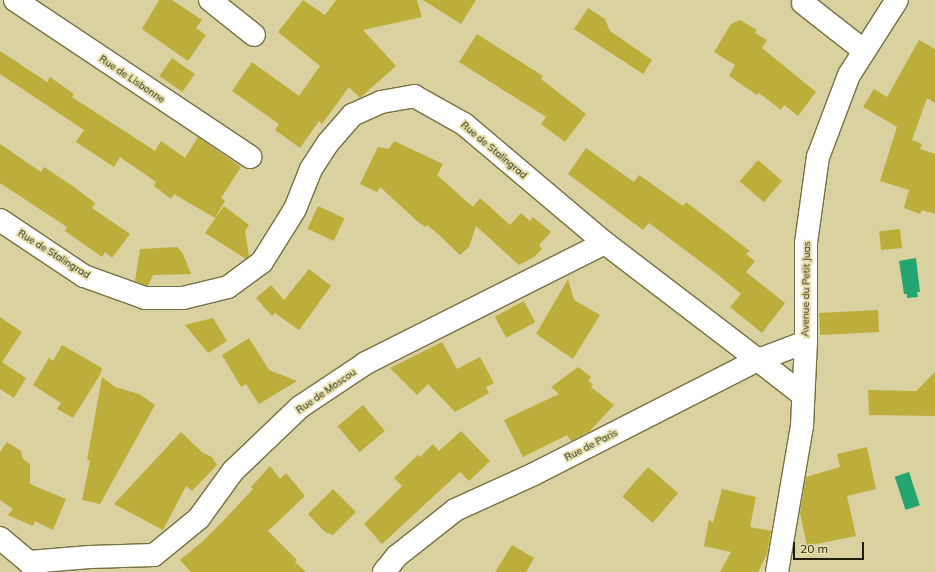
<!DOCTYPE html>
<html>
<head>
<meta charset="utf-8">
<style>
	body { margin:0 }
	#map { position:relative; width:935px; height:572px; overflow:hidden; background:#d9d2a0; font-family:Mulish,sans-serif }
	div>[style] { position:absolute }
	.water>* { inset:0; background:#23a471; transform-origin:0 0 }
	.building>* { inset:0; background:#bdad3b; transform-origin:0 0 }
	.roads { filter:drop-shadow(1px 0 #777042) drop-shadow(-1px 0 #777042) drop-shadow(0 1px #777042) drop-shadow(0 -1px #777042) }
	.minor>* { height:22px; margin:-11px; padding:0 11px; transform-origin:11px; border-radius:11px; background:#fff }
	span { translate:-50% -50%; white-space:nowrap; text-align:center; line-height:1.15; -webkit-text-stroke:4px #e6dfad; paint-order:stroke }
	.street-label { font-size:10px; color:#201d09 }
	.scale { position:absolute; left:793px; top:542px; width:71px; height:18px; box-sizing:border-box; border:2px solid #201d09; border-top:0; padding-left:5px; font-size:12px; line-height:14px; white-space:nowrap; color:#201d09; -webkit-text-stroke:3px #e6dfad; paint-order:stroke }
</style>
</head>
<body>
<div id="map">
	<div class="water">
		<div style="clip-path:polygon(916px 258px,920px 292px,917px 292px,918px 297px,907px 298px,907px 294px,904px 294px,899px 261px)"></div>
		<div style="left:909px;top:472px;width:35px;height:15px;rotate:72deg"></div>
	</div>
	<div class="building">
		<div style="clip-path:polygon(159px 0,172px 0,202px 20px,196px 28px,206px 35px,188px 61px,142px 29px)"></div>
		<div style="clip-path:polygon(303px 0,325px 15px,336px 0,417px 0,422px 17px,363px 30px,396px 66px,360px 98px,349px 87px,322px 124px,319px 121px,300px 148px,275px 130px,279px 124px,232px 91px,252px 62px,299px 96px,320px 66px,278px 32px)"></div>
		<div style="clip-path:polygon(423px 0,476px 0,461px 24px)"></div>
		<div style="clip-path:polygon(588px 8px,605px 19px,610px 31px,652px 60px,643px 74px,574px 29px)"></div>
		<div style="clip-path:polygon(740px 20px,757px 30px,755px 33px,767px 40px,762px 48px,816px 92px,798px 116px,784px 105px,781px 110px,759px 93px,757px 95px,729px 76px,735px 65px,714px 52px,731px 24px)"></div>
		<div style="clip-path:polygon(477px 34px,543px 76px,541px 79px,586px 114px,565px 142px,541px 124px,546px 117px,459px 62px)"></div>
		<div style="clip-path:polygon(919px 40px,935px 49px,935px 103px,927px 98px,912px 140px,922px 144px,920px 149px,935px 154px,935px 214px,922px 210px,920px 214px,904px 208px,909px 190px,880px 181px,897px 127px,863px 107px,874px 89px,887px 97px)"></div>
		<div style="clip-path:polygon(0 51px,47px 82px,50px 77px,74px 94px,72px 97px,155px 151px,161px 141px,185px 158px,198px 137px,241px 167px,221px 198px,225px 201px,215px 218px,174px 194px,171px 199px,154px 186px,156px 182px,120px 157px,114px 167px,76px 142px,84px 130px,0 74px)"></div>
		<div style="left:172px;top:58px;width:28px;height:22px;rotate:35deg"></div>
		<div style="clip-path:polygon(394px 141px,443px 164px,437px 175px,473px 207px,480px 198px,510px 225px,521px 213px,530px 221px,533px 217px,551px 232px,539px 245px,542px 249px,534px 257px,519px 265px,476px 226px,469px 247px,460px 255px,438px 234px,427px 225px,425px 227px,417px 221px,380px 187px,377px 192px,360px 184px,378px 147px,389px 149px)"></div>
		<div style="clip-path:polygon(0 144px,41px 172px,44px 167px,74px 187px,95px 203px,92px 208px,130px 234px,112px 258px,105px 252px,102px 257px,65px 231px,67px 227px,0 183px)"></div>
		<div style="clip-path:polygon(586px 148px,634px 182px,639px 175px,683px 206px,686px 202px,750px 251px,746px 254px,755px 261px,746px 272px,785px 303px,762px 333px,730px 307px,741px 294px,717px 274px,649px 223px,643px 230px,568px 174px)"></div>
		<div style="left:758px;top:160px;width:32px;height:28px;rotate:41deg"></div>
		<div style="clip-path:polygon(224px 206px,249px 225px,245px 231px,249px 256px,246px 259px,205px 233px)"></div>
		<div style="left:318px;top:206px;width:29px;height:25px;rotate:25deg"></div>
		<div style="left:900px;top:229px;width:19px;height:21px;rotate:84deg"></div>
		<div style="clip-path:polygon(177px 247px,183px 254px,191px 274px,153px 275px,148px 286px,135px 281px,140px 249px)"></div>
		<div style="clip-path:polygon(309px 269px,331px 286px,299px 330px,275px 313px,272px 316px,256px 298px,271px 285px,284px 300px)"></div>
		<div style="clip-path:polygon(568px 279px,574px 300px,600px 315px,573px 359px,536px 334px)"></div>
		<div style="left:524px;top:301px;width:24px;height:33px;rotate:62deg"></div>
		<div style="left:878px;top:310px;width:22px;height:59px;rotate:87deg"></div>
		<div style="clip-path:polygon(0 317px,22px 332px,2px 362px,26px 378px,14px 398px,0 389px)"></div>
		<div style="clip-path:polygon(213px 318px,227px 341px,208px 353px,185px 325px)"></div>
		<div style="clip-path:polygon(249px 338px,269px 370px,297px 381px,259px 404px,246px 384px,241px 387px,222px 355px)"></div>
		<div style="clip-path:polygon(442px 342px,457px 369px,480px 357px,494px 383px,486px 387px,489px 393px,455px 412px,428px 384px,417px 395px,390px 368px)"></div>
		<div style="clip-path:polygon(62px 345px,102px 368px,100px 375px,73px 418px,57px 409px,61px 403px,33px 385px,49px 358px,53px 361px)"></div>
		<div style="clip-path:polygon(578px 367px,591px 377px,588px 381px,593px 384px,591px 387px,614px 405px,590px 431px,571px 441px,567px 435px,523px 457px,504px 420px,559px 394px,551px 387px)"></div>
		<div style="clip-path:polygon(935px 372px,935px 416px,869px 415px,868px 390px,916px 391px)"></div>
		<div style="clip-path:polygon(102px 377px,115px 387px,139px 394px,155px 405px,100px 504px,82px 500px,90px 461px,87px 460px)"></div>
		<div style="left:363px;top:405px;width:34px;height:33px;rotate:50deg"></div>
		<div style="clip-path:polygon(461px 431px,490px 461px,469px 481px,460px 472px,382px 544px,364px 524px,402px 486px,394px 478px,418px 455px,420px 457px,433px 444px,439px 451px)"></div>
		<div style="clip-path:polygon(181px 432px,203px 453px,212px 457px,217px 465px,192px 491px,186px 486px,163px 530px,114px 504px)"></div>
		<div style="clip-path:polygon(7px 442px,21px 451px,23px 459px,30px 464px,30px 484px,66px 499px,53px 530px,35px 521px,33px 526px,8px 515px,13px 509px,0 500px,0 452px)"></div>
		<div style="clip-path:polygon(867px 447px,876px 489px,847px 496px,856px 536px,807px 546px,800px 513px,806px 477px,840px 467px,837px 454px)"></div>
		<div style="clip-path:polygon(270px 466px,280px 479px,286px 473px,305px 496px,268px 531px,297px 560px,295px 562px,306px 572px,191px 572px,180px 560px,202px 542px,224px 520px,253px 489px,251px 487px)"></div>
		<div style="left:648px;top:467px;width:40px;height:39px;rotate:41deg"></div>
		<div style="clip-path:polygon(333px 489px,356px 512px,333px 535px,325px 532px,308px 514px)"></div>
		<div style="clip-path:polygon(722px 489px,756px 497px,750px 527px,771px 531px,767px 554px,758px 572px,720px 572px,731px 552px,704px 546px,709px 519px,713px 523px)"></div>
		<div style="clip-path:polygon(512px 545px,534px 558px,526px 572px,495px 572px)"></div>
	</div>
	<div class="roads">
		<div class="minor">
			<div style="left:15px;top:0;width:283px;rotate:33.7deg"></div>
			<div style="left:210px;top:0;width:56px;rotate:38.5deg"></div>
			<div style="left:803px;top:3px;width:76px;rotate:38.1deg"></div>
			<div style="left:0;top:220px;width:101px;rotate:33.7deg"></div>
			<div style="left:84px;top:276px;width:65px;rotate:19.8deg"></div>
			<div style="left:145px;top:298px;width:38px"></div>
			<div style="left:183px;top:298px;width:46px;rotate:-13.7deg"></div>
			<div style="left:228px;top:287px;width:42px;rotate:-36.3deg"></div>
			<div style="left:262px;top:262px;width:62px;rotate:-58.1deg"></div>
			<div style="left:295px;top:209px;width:43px;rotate:-68.2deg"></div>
			<div style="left:311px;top:169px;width:31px;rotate:-57deg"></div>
			<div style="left:328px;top:143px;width:37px;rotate:-49deg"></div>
			<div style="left:352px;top:115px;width:32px;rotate:-24deg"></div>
			<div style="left:381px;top:102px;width:34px;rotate:-10deg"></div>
			<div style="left:414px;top:96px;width:57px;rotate:29.2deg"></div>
			<div style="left:464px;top:124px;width:185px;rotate:40.2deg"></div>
			<div style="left:605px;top:243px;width:193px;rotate:37.4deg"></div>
			<div style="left:758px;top:360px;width:51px;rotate:-20.6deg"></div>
			<div style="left:0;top:538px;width:38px;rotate:40deg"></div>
			<div style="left:29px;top:562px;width:12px;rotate:55deg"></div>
			<div style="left:29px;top:562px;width:61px;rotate:-4.7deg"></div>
			<div style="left:90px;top:557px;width:64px;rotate:-1.8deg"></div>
			<div style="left:154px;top:555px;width:58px;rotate:-39.4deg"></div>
			<div style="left:199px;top:518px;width:58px;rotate:-54.1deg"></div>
			<div style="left:233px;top:471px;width:93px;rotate:-43.7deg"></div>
			<div style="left:300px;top:407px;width:79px;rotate:-33.7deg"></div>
			<div style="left:366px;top:363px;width:267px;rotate:-26.7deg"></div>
			<div style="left:384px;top:572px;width:21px;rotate:-51deg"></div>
			<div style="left:397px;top:556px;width:74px;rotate:-38.4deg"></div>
			<div style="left:455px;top:510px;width:87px;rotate:-24.5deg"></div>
			<div style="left:534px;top:474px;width:251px;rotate:-27deg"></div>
			<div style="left:758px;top:360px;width:57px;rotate:37.9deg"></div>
			<div style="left:777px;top:572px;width:148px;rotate:-80.3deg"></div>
			<div style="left:802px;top:426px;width:84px;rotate:-87.3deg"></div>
			<div style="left:806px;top:342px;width:99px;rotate:-90deg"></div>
			<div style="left:806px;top:243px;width:87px;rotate:-82.1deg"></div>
			<div style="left:818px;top:157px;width:88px;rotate:-69.3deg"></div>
			<div style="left:849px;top:75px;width:89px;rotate:-57.4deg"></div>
		</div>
	</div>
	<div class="street-label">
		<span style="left:132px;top:79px;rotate:34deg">Rue de Lisbonne</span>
		<span style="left:494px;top:150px;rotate:40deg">Rue de Stalingrad</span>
		<span style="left:54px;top:254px;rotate:32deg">Rue de Stalingrad</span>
		<span style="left:806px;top:289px;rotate:-89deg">Avenue du Petit Juas</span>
		<span style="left:326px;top:391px;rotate:-35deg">Rue de Moscou</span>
		<span style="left:591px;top:445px;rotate:-27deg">Rue de Paris</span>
	</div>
	<div class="scale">20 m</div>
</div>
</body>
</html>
